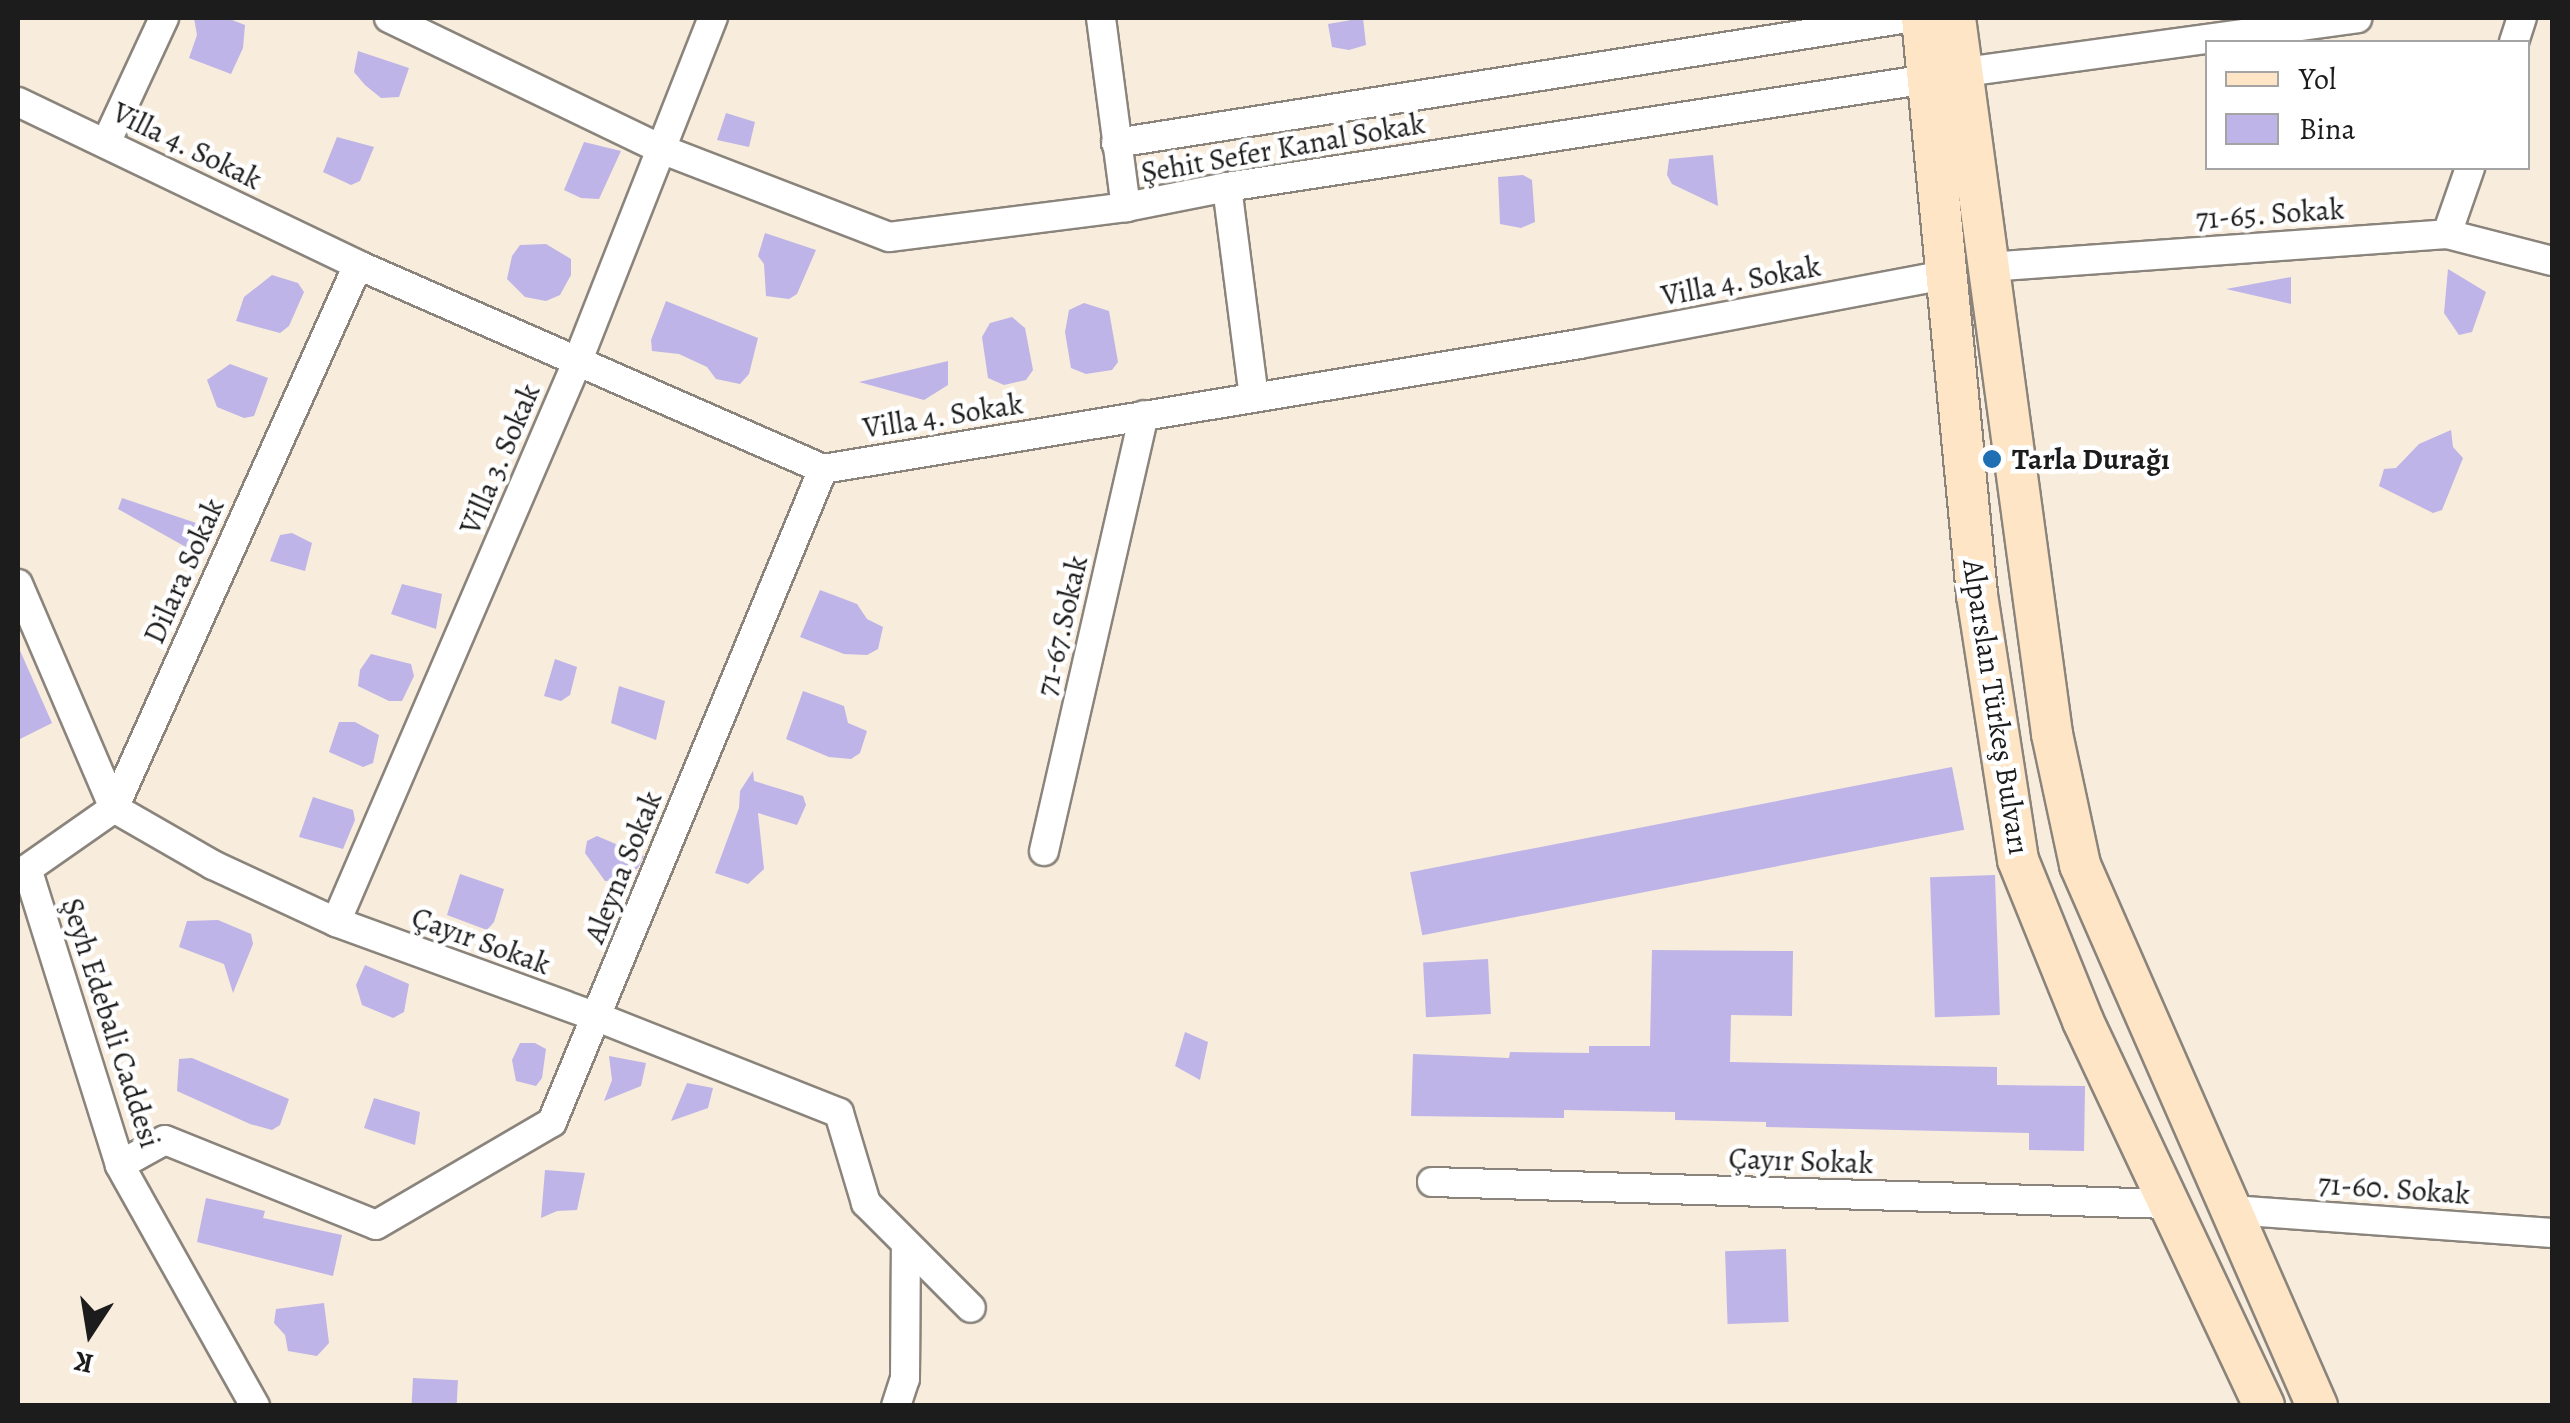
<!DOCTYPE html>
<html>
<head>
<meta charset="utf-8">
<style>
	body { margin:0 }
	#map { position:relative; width:2570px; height:1423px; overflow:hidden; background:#f8ecdc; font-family:Alegreya,serif }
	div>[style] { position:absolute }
	.building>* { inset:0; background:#beb4e7; transform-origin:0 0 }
	.roads { filter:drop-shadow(2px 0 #8a847c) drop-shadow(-2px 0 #8a847c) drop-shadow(0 2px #8a847c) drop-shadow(0 -2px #8a847c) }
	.street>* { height:28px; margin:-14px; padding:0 14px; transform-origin:14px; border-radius:14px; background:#fff }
	.secondary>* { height:40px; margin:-20px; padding:0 20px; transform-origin:20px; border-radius:20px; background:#fde5c5 }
	.dots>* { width:28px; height:28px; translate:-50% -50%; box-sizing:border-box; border:5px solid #fff; border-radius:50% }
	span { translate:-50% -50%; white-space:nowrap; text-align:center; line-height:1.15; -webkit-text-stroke:9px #fff; paint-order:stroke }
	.street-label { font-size:30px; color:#1c1c1c }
	.poi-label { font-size:30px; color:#1c1c1c; font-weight:700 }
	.left { translate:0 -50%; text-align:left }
	.frame { position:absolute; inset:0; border:20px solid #1c1c1c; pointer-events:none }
	.legend { position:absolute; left:2205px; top:40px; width:325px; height:130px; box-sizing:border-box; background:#fff; border:2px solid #a4a4a4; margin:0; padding:12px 18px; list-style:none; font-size:30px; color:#1c1c1c }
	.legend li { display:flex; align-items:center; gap:20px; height:50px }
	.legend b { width:50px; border:2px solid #a4a4a4 }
	.north { position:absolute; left:40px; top:1283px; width:100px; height:100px; -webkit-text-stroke:8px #fff; paint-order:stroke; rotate:192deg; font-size:28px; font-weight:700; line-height:40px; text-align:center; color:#1c1c1c }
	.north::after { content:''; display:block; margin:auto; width:35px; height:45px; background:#1c1c1c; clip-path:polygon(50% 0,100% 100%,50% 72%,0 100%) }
</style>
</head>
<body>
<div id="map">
	<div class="building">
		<div style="clip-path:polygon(194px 18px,227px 18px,245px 25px,243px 48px,231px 74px,189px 58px,197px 35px)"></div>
		<div style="clip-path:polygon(1363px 18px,1366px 45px,1349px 50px,1332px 47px,1328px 24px)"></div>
		<div style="clip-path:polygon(358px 51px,409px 68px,399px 97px,381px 98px,365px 85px,354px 72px)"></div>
		<div style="clip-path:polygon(726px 113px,755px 122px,749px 147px,717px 140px)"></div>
		<div style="clip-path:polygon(337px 137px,374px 147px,360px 181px,351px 185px,323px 172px)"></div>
		<div style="clip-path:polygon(584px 142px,621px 151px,599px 199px,581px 198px,564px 190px)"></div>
		<div style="clip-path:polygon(1713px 155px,1718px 206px,1672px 184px,1667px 175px,1669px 159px)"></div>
		<div style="clip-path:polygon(1523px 175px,1532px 180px,1535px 222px,1521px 228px,1500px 224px,1498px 177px)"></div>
		<div style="clip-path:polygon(765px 233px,816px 250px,797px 294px,789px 299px,766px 296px,764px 264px,758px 256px)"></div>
		<div style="clip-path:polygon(546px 244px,571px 259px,571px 275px,560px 295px,546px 301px,525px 297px,507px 279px,512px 256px,520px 245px)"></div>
		<div style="clip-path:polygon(2448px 269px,2486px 292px,2472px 332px,2459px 335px,2444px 313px)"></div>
		<div style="clip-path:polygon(272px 275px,298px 283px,304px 292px,289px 326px,280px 333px,236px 321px,244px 297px)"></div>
		<div style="clip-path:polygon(2291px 277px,2291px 304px,2226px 289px)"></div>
		<div style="clip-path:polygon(666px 301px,758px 338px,749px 374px,740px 384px,716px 379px,707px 367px,679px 354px,652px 351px,651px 340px)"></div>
		<div style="clip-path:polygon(1084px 303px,1109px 311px,1118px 362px,1112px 370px,1086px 374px,1071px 368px,1065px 332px,1069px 310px)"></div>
		<div style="clip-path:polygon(1012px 317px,1025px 328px,1033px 370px,1026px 380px,1004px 385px,988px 378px,982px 337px,990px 323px)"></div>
		<div style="clip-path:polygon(948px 361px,948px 385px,924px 400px,859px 382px)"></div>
		<div style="clip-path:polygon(230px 364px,268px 378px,254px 416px,244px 418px,217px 407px,207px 380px)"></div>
		<div style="clip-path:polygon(2451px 430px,2453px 447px,2463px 458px,2442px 510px,2433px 513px,2379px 486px,2384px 469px,2396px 468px,2419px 444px)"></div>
		<div style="clip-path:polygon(122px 498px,199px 524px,193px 551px,118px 509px)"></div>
		<div style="clip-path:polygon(292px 533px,312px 543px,305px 571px,270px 561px,280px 535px)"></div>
		<div style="clip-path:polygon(402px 584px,442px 594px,436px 629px,391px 614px)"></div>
		<div style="clip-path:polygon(820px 590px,857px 604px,867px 619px,883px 627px,878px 649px,867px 655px,844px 654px,800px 637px)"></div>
		<div style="clip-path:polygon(18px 646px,52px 723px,18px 740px)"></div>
		<div style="clip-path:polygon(371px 654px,411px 664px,414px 676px,402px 701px,389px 701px,358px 686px,360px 670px)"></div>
		<div style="clip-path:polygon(555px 659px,577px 667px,570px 695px,561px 701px,544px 696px)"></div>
		<div style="clip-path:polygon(619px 686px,665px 701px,656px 740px,611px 723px)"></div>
		<div style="clip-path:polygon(803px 691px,844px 706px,848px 723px,867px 731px,860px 753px,851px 759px,829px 757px,786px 739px)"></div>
		<div style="clip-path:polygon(339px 722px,355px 722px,379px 735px,373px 763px,363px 767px,329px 752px)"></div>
		<div style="left:1952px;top:767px;width:64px;height:552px;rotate:79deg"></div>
		<div style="clip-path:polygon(753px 771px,754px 781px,803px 796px,806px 805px,797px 825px,758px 813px,764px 869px,748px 884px,715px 873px,739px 808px,740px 791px)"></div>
		<div style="clip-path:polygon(313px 797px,353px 810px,355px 820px,343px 849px,299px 837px)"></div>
		<div style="clip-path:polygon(597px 836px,644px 856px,638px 868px,620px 881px,605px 881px,585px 853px,587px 841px)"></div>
		<div style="clip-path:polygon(460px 874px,504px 889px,494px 922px,487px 930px,447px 915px)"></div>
		<div style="left:1995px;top:875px;width:140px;height:65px;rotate:88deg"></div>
		<div style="clip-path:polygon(218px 920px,251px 934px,253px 944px,233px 993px,224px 964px,179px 947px,187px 921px)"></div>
		<div style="clip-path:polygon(1652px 950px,1793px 951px,1792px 1016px,1731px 1015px,1730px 1062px,1997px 1067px,1997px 1085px,2085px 1086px,2084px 1151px,2029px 1150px,2029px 1133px,1766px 1127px,1766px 1122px,1675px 1120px,1675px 1112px,1564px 1110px,1564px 1118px,1411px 1116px,1413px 1054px,1509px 1058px,1510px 1052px,1589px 1053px,1589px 1046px,1650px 1046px)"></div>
		<div style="left:1488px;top:959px;width:55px;height:65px;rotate:87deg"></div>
		<div style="clip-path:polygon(365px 965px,409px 984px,404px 1012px,393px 1018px,362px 1005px,356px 985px)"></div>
		<div style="clip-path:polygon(1185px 1032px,1208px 1042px,1200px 1080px,1175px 1066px)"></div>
		<div style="clip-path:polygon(520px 1043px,535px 1043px,546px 1049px,542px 1078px,536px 1086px,516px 1081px,512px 1060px)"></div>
		<div style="clip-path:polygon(609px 1056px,646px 1063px,641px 1086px,604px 1101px,612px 1080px)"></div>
		<div style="clip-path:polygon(192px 1058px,289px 1099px,280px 1125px,272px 1130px,250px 1124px,177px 1091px,179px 1059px)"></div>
		<div style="clip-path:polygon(687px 1083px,713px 1088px,708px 1108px,671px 1121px)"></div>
		<div style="clip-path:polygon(374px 1098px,420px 1112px,415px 1145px,364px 1128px)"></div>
		<div style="clip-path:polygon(545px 1170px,585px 1173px,577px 1210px,557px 1211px,541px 1218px)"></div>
		<div style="clip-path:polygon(206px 1198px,265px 1211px,263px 1218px,342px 1235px,333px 1276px,197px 1242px)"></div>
		<div style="left:1786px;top:1249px;width:73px;height:61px;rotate:88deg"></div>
		<div style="clip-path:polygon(324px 1303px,329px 1343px,317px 1356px,288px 1351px,285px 1335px,274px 1323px,276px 1309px)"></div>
		<div style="left:413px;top:1378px;width:45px;height:28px;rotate:3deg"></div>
	</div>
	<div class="roads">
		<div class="street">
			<div style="left:389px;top:18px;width:302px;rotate:25.7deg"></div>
			<div style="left:661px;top:149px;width:244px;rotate:21.1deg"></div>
			<div style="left:889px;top:237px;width:239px;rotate:-7.2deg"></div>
			<div style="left:1126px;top:207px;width:103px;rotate:-11.2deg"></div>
			<div style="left:1227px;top:187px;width:709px;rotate:-8.76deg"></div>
			<div style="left:1101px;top:18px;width:191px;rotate:82.5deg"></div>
			<div style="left:2514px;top:42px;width:25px;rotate:-72deg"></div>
			<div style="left:1965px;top:72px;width:396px;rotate:-7.8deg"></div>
			<div style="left:18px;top:102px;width:377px;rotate:25.6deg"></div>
			<div style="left:358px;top:265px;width:508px;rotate:23.69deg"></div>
			<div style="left:823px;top:469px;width:767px;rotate:-9.38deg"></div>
			<div style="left:1580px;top:344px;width:371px;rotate:-10.7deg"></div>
			<div style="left:106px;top:143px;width:138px;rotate:-65.1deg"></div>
			<div style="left:1116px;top:143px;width:802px;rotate:-8.97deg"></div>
			<div style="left:1227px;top:187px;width:212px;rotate:82.7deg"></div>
			<div style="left:2447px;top:234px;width:70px;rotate:-70.8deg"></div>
			<div style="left:1988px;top:267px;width:460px;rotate:-4.1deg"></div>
			<div style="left:2447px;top:234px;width:108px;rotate:14.4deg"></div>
			<div style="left:18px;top:584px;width:244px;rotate:66.8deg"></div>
			<div style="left:114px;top:808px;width:114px;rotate:29.9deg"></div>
			<div style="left:213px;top:865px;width:136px;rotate:24.9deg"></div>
			<div style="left:336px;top:922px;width:278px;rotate:20deg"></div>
			<div style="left:597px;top:1017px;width:260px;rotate:21.6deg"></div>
			<div style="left:839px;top:1113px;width:94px;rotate:73.3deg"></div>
			<div style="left:866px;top:1203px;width:148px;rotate:45deg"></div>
			<div style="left:1044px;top:851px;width:447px;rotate:-77.1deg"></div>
			<div style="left:336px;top:922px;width:612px;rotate:-66.7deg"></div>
			<div style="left:578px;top:360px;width:368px;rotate:-68.5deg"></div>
			<div style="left:120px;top:1165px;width:51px;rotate:-29.1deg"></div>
			<div style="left:165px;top:1140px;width:227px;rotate:21.9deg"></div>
			<div style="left:376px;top:1225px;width:204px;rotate:-30.3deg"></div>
			<div style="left:552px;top:1122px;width:707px;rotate:-67.46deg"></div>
			<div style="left:1432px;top:1182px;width:736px;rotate:1.71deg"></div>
			<div style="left:2232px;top:1210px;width:321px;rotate:4.1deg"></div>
			<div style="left:255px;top:1406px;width:276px;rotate:-119.3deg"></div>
			<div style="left:120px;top:1165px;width:310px;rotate:-107.4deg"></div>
			<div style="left:27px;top:869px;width:106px;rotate:-35deg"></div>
			<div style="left:114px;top:808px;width:595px;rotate:-65.8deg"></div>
			<div style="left:896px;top:1406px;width:28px;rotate:-72deg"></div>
			<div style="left:905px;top:1379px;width:134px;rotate:-89.6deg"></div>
		</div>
		<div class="secondary">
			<div style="left:1922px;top:18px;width:580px;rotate:84.55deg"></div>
			<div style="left:1977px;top:595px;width:268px;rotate:81.2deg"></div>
			<div style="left:2018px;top:860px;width:174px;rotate:68deg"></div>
			<div style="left:2083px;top:1021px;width:425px;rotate:64.8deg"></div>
			<div style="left:1955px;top:18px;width:723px;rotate:82.28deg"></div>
			<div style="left:2052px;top:734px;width:134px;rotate:77.9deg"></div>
			<div style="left:2080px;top:865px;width:591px;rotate:66.34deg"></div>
		</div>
	</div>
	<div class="dots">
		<div style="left:1992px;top:459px;background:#1f6fb2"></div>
	</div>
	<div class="street-label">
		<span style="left:187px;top:146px;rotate:26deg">Villa 4. Sokak</span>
		<span style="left:1283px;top:148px;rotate:-10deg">Şehit Sefer Kanal Sokak</span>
		<span style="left:2270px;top:214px;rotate:-4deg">71-65. Sokak</span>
		<span style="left:1741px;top:281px;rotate:-11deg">Villa 4. Sokak</span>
		<span style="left:943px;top:416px;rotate:-9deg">Villa 4. Sokak</span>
		<span style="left:500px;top:459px;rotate:-67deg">Villa 3. Sokak</span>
		<span style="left:184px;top:571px;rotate:-66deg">Dilara Sokak</span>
		<span style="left:1062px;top:626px;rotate:-77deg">71-67.Sokak</span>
		<span style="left:1996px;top:707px;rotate:81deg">Alparslan Türkeş Bulvarı</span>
		<span style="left:623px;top:867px;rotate:-68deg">Aleyna Sokak</span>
		<span style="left:481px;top:941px;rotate:20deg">Çayır Sokak</span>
		<span style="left:111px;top:1023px;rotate:72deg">Şeyh Edebali Caddesi</span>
		<span style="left:1801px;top:1161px;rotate:2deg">Çayır Sokak</span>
		<span style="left:2394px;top:1189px;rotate:4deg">71-60. Sokak</span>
	</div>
	<div class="poi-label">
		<span class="left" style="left:2012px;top:459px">Tarla Durağı</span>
	</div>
	<div class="frame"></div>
	<ul class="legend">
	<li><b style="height:12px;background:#fde5c5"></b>Yol</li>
	<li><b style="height:28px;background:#beb4e7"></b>Bina</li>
	</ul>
	<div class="north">K</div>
</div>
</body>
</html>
